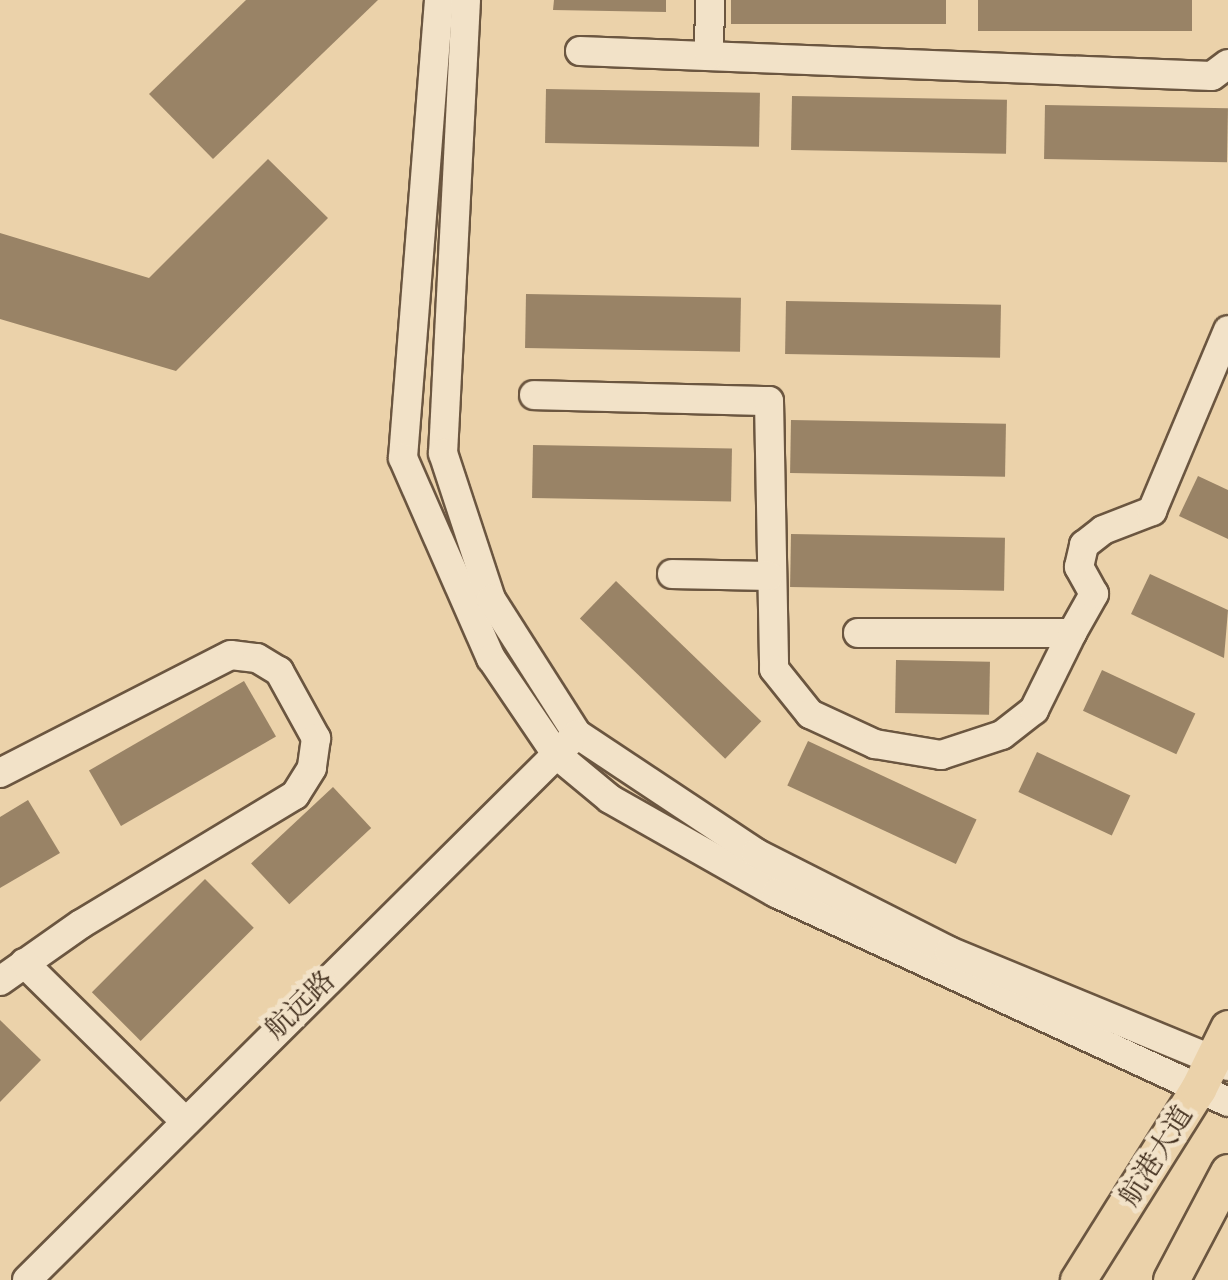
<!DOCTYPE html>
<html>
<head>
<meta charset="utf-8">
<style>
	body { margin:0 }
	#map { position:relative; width:1228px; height:1280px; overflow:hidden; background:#ebd2aa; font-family:Alegreya,"Noto Serif SC",serif }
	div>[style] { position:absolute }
	.building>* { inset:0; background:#998366; transform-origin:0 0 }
	.roads { filter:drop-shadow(2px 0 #6b5640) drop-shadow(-2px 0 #6b5640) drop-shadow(0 2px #6b5640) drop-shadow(0 -2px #6b5640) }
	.minor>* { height:28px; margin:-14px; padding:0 14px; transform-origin:14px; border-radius:14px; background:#f2e2c8 }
	.major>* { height:35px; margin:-17.5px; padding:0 17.5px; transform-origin:17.5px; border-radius:17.5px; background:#ebd2aa }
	span { translate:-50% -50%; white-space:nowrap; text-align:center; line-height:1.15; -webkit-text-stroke:9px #f2e2c8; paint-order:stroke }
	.street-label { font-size:28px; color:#402d1c }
</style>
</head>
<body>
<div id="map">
	<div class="building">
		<div style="clip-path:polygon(246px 0,378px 0,213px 159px,149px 94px)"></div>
		<div style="clip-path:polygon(554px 0,666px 0,666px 12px,553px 10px)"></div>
		<div style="left:731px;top:0;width:215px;height:24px"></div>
		<div style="left:978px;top:0;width:214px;height:31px"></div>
		<div style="left:546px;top:89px;width:214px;height:54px;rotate:1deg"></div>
		<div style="left:792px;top:96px;width:215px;height:54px;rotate:1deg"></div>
		<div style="left:1045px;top:105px;width:183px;height:54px;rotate:1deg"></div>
		<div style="clip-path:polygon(268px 159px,328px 218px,176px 371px,0 319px,0 233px,149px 278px)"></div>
		<div style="left:526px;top:294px;width:215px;height:54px;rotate:1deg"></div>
		<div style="left:786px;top:301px;width:215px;height:53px;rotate:1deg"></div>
		<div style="left:791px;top:420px;width:215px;height:53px;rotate:1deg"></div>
		<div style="left:533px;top:445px;width:199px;height:53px;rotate:1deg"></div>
		<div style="clip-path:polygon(1198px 476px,1228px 490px,1228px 539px,1179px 516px)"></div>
		<div style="left:791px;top:534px;width:214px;height:53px;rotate:1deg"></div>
		<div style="clip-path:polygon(1150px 574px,1228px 610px,1224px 658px,1131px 614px)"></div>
		<div style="left:616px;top:581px;width:202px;height:52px;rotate:44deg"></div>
		<div style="left:896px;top:660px;width:94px;height:53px;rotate:1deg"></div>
		<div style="left:1102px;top:670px;width:103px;height:45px;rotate:25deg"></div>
		<div style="left:244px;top:681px;width:64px;height:179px;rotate:60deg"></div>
		<div style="left:808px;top:741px;width:186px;height:49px;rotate:25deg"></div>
		<div style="left:1037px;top:752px;width:103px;height:44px;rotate:25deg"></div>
		<div style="left:333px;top:787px;width:56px;height:112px;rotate:47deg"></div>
		<div style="clip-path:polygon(28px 800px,60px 853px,0 888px,0 817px)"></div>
		<div style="left:205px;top:879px;width:69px;height:160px;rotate:45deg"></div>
		<div style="clip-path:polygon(0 1020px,41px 1060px,0 1102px)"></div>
	</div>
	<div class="roads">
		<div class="minor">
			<div style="left:439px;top:0;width:459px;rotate:94.5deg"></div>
			<div style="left:403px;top:458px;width:219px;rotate:66.3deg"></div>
			<div style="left:491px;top:658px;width:117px;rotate:55.8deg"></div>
			<div style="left:557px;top:755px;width:69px;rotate:39.7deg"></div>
			<div style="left:610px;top:799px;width:191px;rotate:29.5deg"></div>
			<div style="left:776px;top:893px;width:498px;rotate:24.8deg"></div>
			<div style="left:466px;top:0;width:454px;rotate:92.9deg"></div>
			<div style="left:443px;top:453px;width:154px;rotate:71.8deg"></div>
			<div style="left:491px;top:599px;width:160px;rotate:57.5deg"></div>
			<div style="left:577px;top:734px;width:215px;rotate:33.6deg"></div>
			<div style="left:756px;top:853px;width:216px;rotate:26.9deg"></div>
			<div style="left:949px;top:951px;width:302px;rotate:22.4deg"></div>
			<div style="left:580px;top:51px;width:632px;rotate:2.27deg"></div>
			<div style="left:1212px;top:76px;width:20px;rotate:-37deg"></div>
			<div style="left:709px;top:56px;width:56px;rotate:-89deg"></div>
			<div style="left:534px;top:395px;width:235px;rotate:1.5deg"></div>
			<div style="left:769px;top:401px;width:268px;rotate:88.9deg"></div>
			<div style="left:774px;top:669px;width:58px;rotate:51.3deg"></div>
			<div style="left:810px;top:714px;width:72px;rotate:24.8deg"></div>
			<div style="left:875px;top:744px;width:67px;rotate:9.5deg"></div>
			<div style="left:941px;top:755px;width:64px;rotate:-18.2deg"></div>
			<div style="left:1002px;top:735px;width:41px;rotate:-38deg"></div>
			<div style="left:1034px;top:710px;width:86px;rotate:-63.7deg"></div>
			<div style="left:672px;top:574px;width:97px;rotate:1.2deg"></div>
			<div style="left:858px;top:633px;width:214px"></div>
			<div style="left:1072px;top:633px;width:45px;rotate:-60.6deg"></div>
			<div style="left:1094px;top:594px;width:31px;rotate:-119deg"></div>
			<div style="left:1079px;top:567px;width:23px;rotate:-77deg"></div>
			<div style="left:1084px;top:545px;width:24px;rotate:-38deg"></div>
			<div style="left:1103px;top:530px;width:53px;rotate:-21.2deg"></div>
			<div style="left:1152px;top:511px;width:196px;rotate:-67.2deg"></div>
			<div style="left:0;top:773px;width:259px;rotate:-27.1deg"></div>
			<div style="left:231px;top:655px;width:26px;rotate:7deg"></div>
			<div style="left:257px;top:658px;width:26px;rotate:31deg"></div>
			<div style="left:279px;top:671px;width:77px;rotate:61.1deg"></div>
			<div style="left:316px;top:738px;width:30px;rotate:98deg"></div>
			<div style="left:312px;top:768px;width:32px;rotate:122deg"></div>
			<div style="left:295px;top:795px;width:250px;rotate:148.9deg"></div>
			<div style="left:81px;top:924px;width:99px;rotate:144.9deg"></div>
			<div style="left:24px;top:963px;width:223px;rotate:44.5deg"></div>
			<div style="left:27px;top:1280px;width:764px;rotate:-44.79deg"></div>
		</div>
		<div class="major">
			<div style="left:1078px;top:1280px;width:226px;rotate:-57.9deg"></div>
			<div style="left:1198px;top:1089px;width:68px;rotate:-63.8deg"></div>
			<div style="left:1171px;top:1280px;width:122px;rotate:-62.2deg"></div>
		</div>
	</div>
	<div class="street-label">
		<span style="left:300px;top:1005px;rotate:-44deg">航远路</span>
		<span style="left:1156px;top:1156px;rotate:-58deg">航港大道</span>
	</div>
</div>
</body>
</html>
